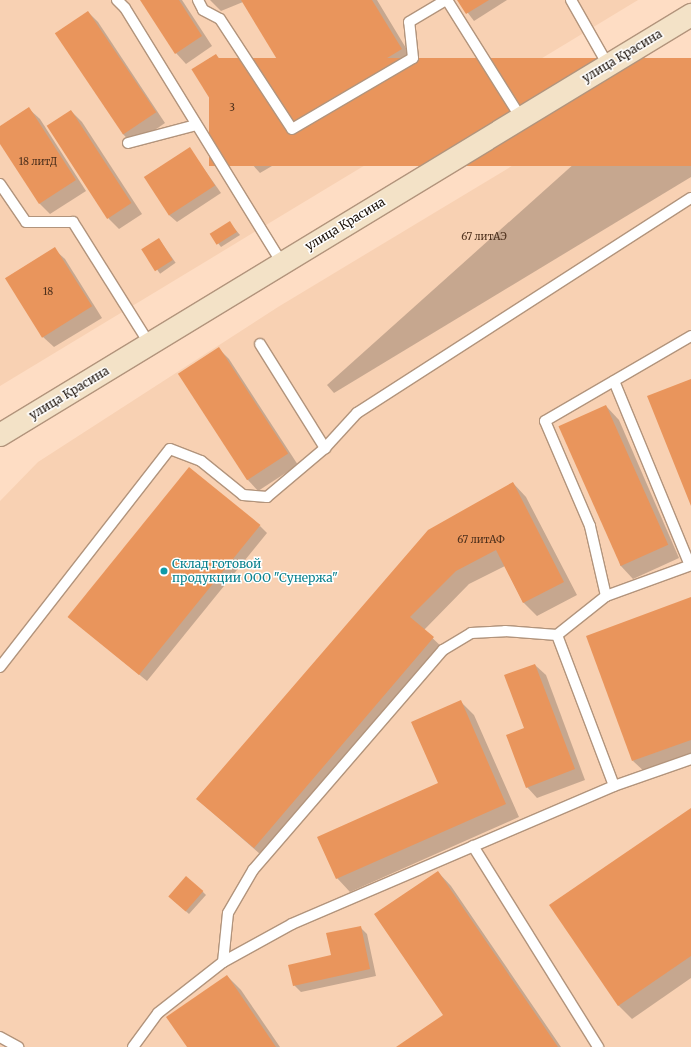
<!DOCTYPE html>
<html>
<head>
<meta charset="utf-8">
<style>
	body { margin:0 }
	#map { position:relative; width:691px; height:1047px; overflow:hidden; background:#feddc4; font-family:Merriweather,serif }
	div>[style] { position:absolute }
	.built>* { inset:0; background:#f8d1b3 }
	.shadow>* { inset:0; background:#0003; transform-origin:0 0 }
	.building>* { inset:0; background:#e9955c; transform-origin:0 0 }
	.roads { filter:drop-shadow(1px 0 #b2947c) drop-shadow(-1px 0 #b2947c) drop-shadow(0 1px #b2947c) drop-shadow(0 -1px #b2947c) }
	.lane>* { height:10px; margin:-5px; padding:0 5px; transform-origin:5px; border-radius:5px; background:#fff }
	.secondary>* { height:22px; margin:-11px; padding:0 11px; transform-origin:11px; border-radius:11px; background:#f3e2c7 }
	.dots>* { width:11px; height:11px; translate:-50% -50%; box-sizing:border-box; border:2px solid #fff; border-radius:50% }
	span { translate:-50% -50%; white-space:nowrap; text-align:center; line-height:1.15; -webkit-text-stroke:3px #fff; paint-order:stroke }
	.number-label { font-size:10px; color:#4d301c }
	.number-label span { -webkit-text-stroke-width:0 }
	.street-label { font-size:12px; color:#190f06 }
	.culture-label { font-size:12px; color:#0d838f }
	.left { translate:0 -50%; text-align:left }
</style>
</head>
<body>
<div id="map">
	<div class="built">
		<div style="clip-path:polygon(0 0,638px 0,0 386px)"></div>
		<div style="clip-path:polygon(691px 58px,691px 1047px,0 1047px,0 501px,38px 462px,278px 307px)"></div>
	</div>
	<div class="shadow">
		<div style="clip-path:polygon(141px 0,182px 0,212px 46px,186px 64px,176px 53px)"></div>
		<div style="clip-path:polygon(210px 0,377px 0,415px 63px,321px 120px,307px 106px,243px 2px,221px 11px)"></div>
		<div style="clip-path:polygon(458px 0,507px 0,474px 21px)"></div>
		<div style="clip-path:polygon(88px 12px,98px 22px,165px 123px,133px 145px,123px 134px)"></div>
		<div style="clip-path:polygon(216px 55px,226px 66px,284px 159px,260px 173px,250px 162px)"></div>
		<div style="clip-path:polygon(691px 59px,691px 177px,334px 393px,327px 385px)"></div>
		<div style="clip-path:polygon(29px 109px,40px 119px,86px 191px,50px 214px,40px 204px,0 142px,0 127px)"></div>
		<div style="clip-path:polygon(71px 111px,82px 122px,142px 214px,119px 229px,109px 219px,48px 126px)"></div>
		<div style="clip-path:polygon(190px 149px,221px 193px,177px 222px,169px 215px)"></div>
		<div style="clip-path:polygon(230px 223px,240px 235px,221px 247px,211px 234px)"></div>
		<div style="left:159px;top:239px;width:29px;height:19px;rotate:55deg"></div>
		<div style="clip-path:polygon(54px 249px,65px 259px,102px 318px,54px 347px,43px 337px,7px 279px)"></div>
		<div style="clip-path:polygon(219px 349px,229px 359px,298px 465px,258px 491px,248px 480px,179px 374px)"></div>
		<div style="clip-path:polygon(606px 406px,619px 420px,679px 558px,633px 579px,620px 565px)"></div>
		<div style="clip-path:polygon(513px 483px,526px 497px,577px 595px,537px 616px,523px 602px,505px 566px,469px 584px,424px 630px,446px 651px,268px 861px,197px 799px)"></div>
		<div style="clip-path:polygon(260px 526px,267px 533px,147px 681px,69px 617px)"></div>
		<div style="clip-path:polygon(691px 598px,691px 758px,647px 774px,633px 761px)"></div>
		<div style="clip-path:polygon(535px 665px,546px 675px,585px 780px,537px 798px,527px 787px)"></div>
		<div style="clip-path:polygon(460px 701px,474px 715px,519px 817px,350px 892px,337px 878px,439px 784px)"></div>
		<div style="clip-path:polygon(691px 809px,691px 978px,632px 1019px,618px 1005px)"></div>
		<div style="clip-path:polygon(438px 872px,451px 886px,561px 1047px,398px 1047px,445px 1015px)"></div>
		<div style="clip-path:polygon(202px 891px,206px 895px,189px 914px,173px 900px)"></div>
		<div style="clip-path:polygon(360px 927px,367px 934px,376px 976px,301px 992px,294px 985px,332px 956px)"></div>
		<div style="clip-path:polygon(227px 976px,241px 990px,280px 1047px,188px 1047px)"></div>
	</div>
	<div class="building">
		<div style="clip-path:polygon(140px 0,179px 0,202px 36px,175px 54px)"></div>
		<div style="clip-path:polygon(241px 0,372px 0,402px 49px,306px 107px)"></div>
		<div style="clip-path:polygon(457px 0,489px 0,466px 14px)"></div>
		<div style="left:88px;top:11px;width:122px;height:40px;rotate:56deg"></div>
		<div style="left:216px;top:54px;width:110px;height:29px;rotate:58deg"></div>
		<div style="left:691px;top:58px;width:108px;height:482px;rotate:90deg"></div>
		<div style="clip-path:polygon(29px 107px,76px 180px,39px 204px,0 144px,0 126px)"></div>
		<div style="left:71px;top:110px;width:111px;height:29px;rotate:57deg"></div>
		<div style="left:190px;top:147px;width:46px;height:55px;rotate:57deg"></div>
		<div style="left:230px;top:221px;width:13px;height:24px;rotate:58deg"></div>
		<div style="left:159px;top:238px;width:26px;height:21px;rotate:58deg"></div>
		<div style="left:55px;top:247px;width:70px;height:59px;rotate:58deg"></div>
		<div style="left:219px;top:347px;width:127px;height:49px;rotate:57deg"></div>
		<div style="clip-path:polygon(691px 379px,691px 506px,647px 396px)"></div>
		<div style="left:606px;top:405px;width:153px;height:52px;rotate:66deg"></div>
		<div style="left:189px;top:467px;width:92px;height:193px;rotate:39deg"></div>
		<div style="clip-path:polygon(513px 482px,564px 582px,523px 603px,496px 550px,456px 571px,410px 617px,434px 637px,254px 848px,196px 799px,428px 530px)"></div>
		<div style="clip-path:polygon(691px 597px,691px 740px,632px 761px,586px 636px)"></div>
		<div style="clip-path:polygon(535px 664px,575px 769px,526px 788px,506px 735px,524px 728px,504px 675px)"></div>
		<div style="clip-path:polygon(461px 700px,506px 804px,336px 879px,317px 837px,438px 783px,411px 722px)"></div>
		<div style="clip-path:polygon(691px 808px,691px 956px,618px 1006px,549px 905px)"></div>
		<div style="clip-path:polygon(438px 871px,558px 1047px,396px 1047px,443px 1015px,374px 914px)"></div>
		<div style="left:186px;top:876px;width:23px;height:27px;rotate:41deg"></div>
		<div style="clip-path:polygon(361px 926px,370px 969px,293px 986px,288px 965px,331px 955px,326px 933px)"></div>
		<div style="clip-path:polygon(227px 975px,276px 1047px,187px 1047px,166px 1017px)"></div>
	</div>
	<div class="roads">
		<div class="lane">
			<div style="left:117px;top:0;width:11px;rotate:45deg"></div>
			<div style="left:125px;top:8px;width:299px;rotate:58.4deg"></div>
			<div style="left:198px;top:0;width:11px;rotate:63deg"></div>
			<div style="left:203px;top:10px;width:19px;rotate:28deg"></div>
			<div style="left:220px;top:19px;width:131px;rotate:56.8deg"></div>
			<div style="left:292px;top:129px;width:140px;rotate:-30.4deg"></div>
			<div style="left:413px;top:58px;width:36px;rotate:-96deg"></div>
			<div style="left:409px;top:22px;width:43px;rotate:-30.7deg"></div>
			<div style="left:447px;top:0;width:139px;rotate:57.9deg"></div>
			<div style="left:571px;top:0;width:75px;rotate:60.4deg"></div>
			<div style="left:128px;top:143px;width:70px;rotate:-14.8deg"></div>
			<div style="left:0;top:184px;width:46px;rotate:55.6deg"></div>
			<div style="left:26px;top:222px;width:47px"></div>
			<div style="left:73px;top:222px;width:143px;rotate:57.9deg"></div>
			<div style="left:260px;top:344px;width:123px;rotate:58deg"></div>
			<div style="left:614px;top:381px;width:199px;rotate:67.6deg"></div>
			<div style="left:606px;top:596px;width:72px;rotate:-102.9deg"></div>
			<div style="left:590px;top:526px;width:114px;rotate:-113.2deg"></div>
			<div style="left:545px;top:421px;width:169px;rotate:-30.2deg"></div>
			<div style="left:557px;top:635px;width:63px;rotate:-38.5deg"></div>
			<div style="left:606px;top:596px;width:90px;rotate:-20deg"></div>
			<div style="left:0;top:667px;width:276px;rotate:-52.1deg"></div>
			<div style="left:170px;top:449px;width:33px;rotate:21deg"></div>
			<div style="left:201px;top:461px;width:54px;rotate:39deg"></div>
			<div style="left:243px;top:495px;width:24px;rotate:5deg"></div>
			<div style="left:267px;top:497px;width:76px;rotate:-40.2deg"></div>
			<div style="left:325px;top:448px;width:47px;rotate:-47.6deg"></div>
			<div style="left:357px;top:413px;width:397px;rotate:-32.8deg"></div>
			<div style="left:473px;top:846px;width:237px;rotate:58.1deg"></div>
			<div style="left:223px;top:962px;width:49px;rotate:-84.2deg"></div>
			<div style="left:228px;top:913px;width:50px;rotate:-59.8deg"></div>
			<div style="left:253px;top:870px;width:291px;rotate:-49.2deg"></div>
			<div style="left:443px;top:650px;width:33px;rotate:-31deg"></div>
			<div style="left:471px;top:633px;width:34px;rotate:-3deg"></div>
			<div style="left:505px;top:631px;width:52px;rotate:4.4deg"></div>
			<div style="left:557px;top:635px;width:161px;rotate:69.3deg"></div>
			<div style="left:0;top:1037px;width:21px;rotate:29deg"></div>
			<div style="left:133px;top:1047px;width:42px;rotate:-53.7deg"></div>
			<div style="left:158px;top:1013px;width:83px;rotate:-38.1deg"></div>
			<div style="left:223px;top:962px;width:79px;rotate:-28.8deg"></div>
			<div style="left:292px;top:924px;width:350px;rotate:-23.2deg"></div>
			<div style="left:614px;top:786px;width:82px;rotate:-19.3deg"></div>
		</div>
		<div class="secondary">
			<div style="left:0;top:435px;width:809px;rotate:-31.29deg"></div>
		</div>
	</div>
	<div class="dots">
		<div style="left:164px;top:571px;background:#0f9aa8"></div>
	</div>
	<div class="number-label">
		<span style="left:232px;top:108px">3</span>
		<span style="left:38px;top:162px">18 литД</span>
		<span style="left:484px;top:237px">67 литАЭ</span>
		<span style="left:48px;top:292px">18</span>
		<span style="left:481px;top:540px">67 литАФ</span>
	</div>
	<div class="street-label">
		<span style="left:622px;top:56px;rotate:-31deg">улица Красина</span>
		<span style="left:345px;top:224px;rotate:-31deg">улица Красина</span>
		<span style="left:69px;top:393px;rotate:-31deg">улица Красина</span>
	</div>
	<div class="culture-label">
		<span class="left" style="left:172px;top:571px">Склад готовой<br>продукции ООО "Сунержа"</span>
	</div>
</div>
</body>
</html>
